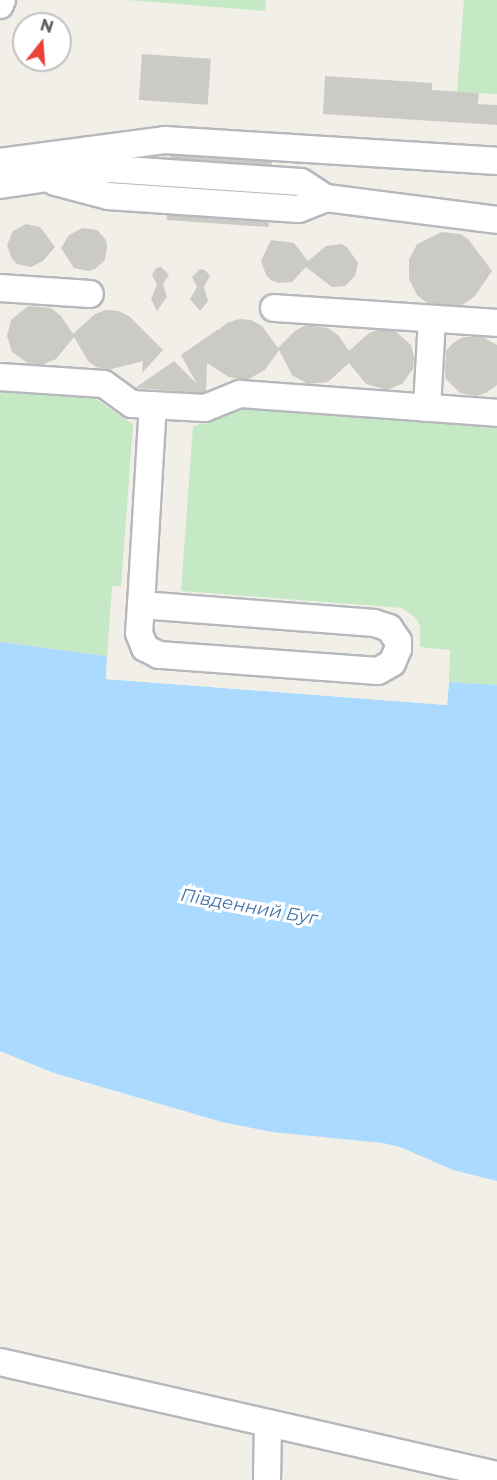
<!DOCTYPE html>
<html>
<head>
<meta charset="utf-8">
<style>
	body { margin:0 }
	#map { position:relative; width:497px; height:1480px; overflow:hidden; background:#f1efe8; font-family:Montserrat,sans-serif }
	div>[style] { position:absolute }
	.green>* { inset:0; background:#c5e8c5 }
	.water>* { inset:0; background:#aadaff }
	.pier>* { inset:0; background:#f1efe8 }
	.building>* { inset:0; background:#cccac5; transform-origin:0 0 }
	.roads { filter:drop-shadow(2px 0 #b5b8bc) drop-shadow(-2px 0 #b5b8bc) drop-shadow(0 2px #b5b8bc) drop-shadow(0 -2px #b5b8bc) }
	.minor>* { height:26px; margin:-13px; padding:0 13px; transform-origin:13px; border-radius:13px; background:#fff }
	span { translate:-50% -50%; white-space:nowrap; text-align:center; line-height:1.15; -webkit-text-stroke:6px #fff; paint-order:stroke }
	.water-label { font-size:18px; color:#4174aa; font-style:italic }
	.north { position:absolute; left:12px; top:12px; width:60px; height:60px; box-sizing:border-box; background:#fff; border:2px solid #bfc1c3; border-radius:50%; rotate:17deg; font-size:16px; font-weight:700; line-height:24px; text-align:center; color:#5f6368 }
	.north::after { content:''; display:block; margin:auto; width:21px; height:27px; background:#ea4335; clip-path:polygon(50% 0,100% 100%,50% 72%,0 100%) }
</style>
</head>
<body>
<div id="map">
	<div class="green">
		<div style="clip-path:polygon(128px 0,266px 0,265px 11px)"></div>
		<div style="clip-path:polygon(464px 0,497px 0,497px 94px,457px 92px)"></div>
		<div style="clip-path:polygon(0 381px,77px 387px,133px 424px,121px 586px,112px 586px,107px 656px,0 642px)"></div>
		<div style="clip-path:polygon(255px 401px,497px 417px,497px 685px,449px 682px,450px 650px,420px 647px,420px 626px,416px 618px,402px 608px,181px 591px,193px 427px)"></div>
	</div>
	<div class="water">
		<div style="clip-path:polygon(0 642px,107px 656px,106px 679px,447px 705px,449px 682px,497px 685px,497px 1181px,453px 1170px,400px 1147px,383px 1143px,272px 1132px,222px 1122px,54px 1073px,0 1051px)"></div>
	</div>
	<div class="pier">
		<div style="clip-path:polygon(107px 656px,110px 656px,109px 676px,444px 702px,446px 681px,449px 682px,447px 705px,106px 679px)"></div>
	</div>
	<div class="building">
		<div style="left:142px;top:54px;width:69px;height:46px;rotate:4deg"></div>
		<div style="clip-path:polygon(325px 76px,432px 83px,432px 90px,479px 93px,478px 104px,497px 105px,497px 125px,323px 114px)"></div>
		<div style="left:170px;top:155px;width:102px;height:3px;rotate:4deg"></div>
		<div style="left:167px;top:215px;width:102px;height:5px;rotate:4deg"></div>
		<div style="clip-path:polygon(26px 224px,40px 227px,55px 247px,43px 261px,31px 267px,17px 264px,12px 259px,7px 245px,13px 231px)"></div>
		<div style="clip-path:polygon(82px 228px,97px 230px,106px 240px,107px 247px,105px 260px,95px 269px,88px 271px,74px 268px,61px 248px,69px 235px)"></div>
		<div style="clip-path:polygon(442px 232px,460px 234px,468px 239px,492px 271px,475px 296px,461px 306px,427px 303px,417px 295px,409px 279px,409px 260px,417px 244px)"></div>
		<div style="clip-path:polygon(271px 240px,294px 243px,308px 261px,326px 246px,341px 244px,347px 247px,358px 263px,355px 276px,345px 286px,332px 287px,306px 267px,292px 282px,278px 283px,271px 280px,266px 275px,261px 261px)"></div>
		<div style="clip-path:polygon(161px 267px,169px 275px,163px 284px,167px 297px,157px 311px,151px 299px,157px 285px,152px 275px,156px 268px)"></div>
		<div style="clip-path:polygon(200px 269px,205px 270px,210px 276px,204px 287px,208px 301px,200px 311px,190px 299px,197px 287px,192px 277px)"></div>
		<div style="clip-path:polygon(28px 306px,51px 308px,61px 316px,73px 334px,95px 314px,106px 310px,118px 311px,129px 316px,163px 350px,142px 373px,143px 361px,108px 370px,96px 367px,88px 361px,74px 337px,56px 359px,42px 365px,29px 364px,12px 352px,7px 336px,11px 320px)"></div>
		<div style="clip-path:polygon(239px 319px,251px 320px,262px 326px,278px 348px,295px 331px,306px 325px,328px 328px,338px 335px,349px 351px,369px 333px,377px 330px,395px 331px,411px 345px,414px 357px,413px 369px,402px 384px,387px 390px,366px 384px,349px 363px,328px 382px,308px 384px,292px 375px,279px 350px,265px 370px,247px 380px,229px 377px,207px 363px,206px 392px,203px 393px,135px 388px,174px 361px,197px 384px,181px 355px,217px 330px,221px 330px,219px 329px,227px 323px)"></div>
		<div style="clip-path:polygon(463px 337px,483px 337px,497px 345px,497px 385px,486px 393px,476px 396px,460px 393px,445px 378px,446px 351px,453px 343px)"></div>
	</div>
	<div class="roads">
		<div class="minor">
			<div style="left:0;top:5px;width:5px;rotate:-68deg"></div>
			<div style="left:0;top:162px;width:166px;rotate:-7.6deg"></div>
			<div style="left:165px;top:140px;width:333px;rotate:3.6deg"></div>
			<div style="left:55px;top:182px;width:55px;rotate:14.8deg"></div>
			<div style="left:108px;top:196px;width:191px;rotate:3.9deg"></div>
			<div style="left:299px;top:209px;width:29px;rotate:-22deg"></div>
			<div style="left:0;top:185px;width:111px;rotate:-8.3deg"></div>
			<div style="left:110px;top:169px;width:191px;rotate:3.9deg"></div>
			<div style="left:301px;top:182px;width:30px;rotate:33deg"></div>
			<div style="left:326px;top:198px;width:172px;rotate:7.3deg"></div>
			<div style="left:0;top:288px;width:90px;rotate:3.8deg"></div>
			<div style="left:274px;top:308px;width:224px;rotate:3.8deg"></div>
			<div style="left:0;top:377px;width:104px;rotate:3.9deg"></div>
			<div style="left:104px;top:384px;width:34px;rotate:36deg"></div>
			<div style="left:132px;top:404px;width:73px;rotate:3.1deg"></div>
			<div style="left:205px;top:408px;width:38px;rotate:-22deg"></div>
			<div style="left:240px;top:394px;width:258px;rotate:4.2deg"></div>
			<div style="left:427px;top:408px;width:89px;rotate:-86.8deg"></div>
			<div style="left:141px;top:605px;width:234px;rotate:4.4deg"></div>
			<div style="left:374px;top:623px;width:16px;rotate:18deg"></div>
			<div style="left:389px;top:628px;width:16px;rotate:55deg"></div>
			<div style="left:398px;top:641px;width:8px;rotate:90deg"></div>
			<div style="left:398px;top:649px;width:15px;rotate:113deg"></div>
			<div style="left:392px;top:663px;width:16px;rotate:150deg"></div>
			<div style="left:378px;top:671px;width:220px;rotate:-175.8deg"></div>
			<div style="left:159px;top:655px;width:16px;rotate:-153deg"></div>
			<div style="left:145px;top:648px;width:16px;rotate:-112deg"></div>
			<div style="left:139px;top:633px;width:28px;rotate:-86deg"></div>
			<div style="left:141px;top:605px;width:200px;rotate:-86.6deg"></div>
			<div style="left:0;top:1362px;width:510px;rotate:12.81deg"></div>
			<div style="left:267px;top:1480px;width:57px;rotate:-89deg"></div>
		</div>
	</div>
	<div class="water-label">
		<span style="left:249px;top:907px;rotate:10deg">Південний Буг</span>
	</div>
	<div class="north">N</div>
</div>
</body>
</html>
